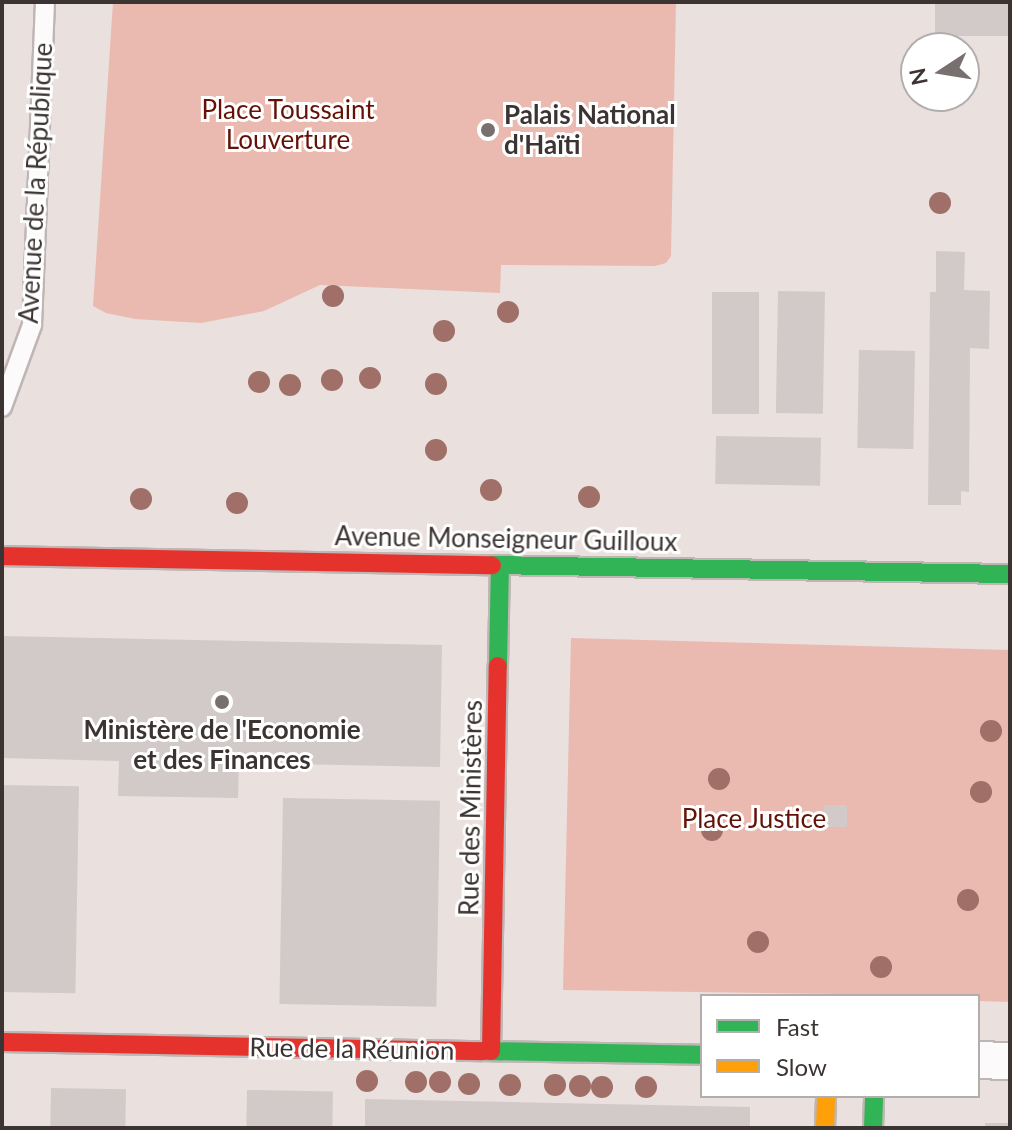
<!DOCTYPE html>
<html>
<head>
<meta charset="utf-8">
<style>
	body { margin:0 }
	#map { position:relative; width:1012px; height:1130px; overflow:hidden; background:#eae0de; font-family:Lato,sans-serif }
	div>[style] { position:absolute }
	.green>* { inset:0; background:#eabab0 }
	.building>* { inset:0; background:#d2cac9; transform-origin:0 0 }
	.roads { filter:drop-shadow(2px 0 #beb6b5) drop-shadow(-2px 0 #beb6b5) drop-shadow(0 2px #beb6b5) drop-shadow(0 -2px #beb6b5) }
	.lane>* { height:18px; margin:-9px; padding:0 9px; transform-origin:9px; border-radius:9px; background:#fcfafa }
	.street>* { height:36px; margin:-18px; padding:0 18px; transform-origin:18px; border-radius:18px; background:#fcfafa }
	.fast>* { height:18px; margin:-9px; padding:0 9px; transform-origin:9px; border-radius:9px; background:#30b455 }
	.slow>* { height:18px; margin:-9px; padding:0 9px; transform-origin:9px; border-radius:9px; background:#ff9f0a }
	.jam>* { height:18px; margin:-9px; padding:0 9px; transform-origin:9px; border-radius:9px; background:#e5322d }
	.trees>* { width:22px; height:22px; margin:-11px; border-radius:50%; background:#a06f68 }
	.dots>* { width:22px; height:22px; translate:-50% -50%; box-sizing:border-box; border:4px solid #fff; border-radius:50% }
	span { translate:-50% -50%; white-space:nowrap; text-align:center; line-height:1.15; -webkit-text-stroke:6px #fff; paint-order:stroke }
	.park-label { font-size:26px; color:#641207 }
	.poi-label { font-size:26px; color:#3b3432; font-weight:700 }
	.left { translate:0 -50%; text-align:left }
	.street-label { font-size:26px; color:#3b3432 }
	.frame { position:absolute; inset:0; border:4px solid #3b3432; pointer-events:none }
	.legend { position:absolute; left:700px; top:994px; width:280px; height:104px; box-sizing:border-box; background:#fff; border:2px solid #b1aead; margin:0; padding:10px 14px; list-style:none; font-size:24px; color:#3b3432 }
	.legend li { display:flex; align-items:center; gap:16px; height:40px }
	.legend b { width:40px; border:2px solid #b1aead }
	.north { position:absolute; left:900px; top:32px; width:80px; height:80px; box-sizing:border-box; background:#fff; border:2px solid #b1aead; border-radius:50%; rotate:258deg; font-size:22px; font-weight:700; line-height:32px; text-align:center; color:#3b3432 }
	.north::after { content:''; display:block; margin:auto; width:28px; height:36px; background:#78706e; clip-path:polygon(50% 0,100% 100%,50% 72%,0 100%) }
</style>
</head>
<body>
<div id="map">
	<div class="green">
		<div style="clip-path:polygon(113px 2px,676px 2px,671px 256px,666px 263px,655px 266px,501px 265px,500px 293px,320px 285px,264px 311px,201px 323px,135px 319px,106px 313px,93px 306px)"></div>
		<div style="clip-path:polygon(571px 638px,1010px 650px,1010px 1002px,978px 1001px,978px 996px,563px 990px)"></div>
	</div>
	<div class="building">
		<div style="left:935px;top:2px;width:75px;height:34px"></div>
		<div style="clip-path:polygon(936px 251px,965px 252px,964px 290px,990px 291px,989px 349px,970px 348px,969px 492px,961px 491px,961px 505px,928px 505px,930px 292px,936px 292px)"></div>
		<div style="left:778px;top:291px;width:47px;height:122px;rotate:1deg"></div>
		<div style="left:712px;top:292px;width:47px;height:122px"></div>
		<div style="left:859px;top:350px;width:56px;height:98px;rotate:1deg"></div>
		<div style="left:716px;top:436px;width:105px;height:48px;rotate:1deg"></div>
		<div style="clip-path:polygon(2px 636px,442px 645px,440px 767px,239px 763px,238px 798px,118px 796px,119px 761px,2px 758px)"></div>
		<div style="left:2px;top:785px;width:77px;height:207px;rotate:1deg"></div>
		<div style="left:283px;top:798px;width:157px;height:206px;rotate:1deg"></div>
		<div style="left:824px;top:805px;width:23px;height:22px"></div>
		<div style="left:51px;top:1088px;width:75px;height:40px;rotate:1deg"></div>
		<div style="left:247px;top:1090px;width:86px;height:38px;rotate:1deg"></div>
		<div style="clip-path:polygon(365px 1099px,750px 1107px,750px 1128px,365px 1128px)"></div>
		<div style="left:985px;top:1123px;width:25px;height:5px"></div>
	</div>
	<div class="roads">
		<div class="lane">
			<div style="left:2px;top:407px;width:87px;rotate:-69.9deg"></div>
			<div style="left:32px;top:325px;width:323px;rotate:-87.7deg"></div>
		</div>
		<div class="street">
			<div style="left:978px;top:1060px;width:32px;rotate:2deg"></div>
		</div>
		<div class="fast">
			<div style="left:492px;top:565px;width:518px;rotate:1deg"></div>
			<div style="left:498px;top:666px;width:101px;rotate:-88.9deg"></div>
			<div style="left:482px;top:1051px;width:220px;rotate:1deg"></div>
			<div style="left:873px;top:1128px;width:32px;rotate:-88deg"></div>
		</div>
		<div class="slow">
			<div style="left:825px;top:1128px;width:32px;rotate:-88deg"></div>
		</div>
		<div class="jam">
			<div style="left:2px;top:556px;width:490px;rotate:1.1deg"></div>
			<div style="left:2px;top:1042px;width:480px;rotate:1.1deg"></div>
			<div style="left:491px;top:1051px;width:385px;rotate:-89deg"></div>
		</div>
	</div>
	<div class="trees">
		<div style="left:940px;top:203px"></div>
		<div style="left:333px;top:296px"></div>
		<div style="left:508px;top:312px"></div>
		<div style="left:444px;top:331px"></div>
		<div style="left:370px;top:378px"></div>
		<div style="left:332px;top:380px"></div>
		<div style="left:259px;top:382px"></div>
		<div style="left:436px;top:384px"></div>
		<div style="left:290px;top:385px"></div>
		<div style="left:436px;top:450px"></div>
		<div style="left:491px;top:490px"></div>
		<div style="left:589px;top:497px"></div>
		<div style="left:141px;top:499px"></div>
		<div style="left:237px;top:503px"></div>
		<div style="left:991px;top:731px"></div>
		<div style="left:719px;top:779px"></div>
		<div style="left:981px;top:792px"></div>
		<div style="left:712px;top:830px"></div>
		<div style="left:968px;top:900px"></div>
		<div style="left:758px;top:942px"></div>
		<div style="left:881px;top:967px"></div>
		<div style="left:367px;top:1081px"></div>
		<div style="left:416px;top:1082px"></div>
		<div style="left:440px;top:1082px"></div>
		<div style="left:469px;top:1084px"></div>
		<div style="left:510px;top:1085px"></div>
		<div style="left:555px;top:1085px"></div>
		<div style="left:580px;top:1086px"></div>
		<div style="left:602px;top:1087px"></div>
		<div style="left:646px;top:1087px"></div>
	</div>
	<div class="dots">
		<div style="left:488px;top:130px;background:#78706e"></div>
		<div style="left:222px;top:702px;background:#78706e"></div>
	</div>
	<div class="park-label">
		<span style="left:288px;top:125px">Place Toussaint<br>Louverture</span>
		<span style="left:754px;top:819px">Place Justice</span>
	</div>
	<div class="poi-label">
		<span class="left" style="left:504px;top:130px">Palais National<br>d'Haïti</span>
		<span style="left:222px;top:745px">Ministère de l'Economie<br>et des Finances</span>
	</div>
	<div class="street-label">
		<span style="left:36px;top:183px;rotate:-87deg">Avenue de la République</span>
		<span style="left:506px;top:539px;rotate:1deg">Avenue Monseigneur Guilloux</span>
		<span style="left:471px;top:808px;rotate:-89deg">Rue des Ministères</span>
		<span style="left:352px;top:1049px;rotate:1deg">Rue de la Réunion</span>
	</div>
	<div class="frame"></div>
	<ul class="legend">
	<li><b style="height:10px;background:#30b455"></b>Fast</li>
	<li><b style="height:10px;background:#ff9f0a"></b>Slow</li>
	</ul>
	<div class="north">N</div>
</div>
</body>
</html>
